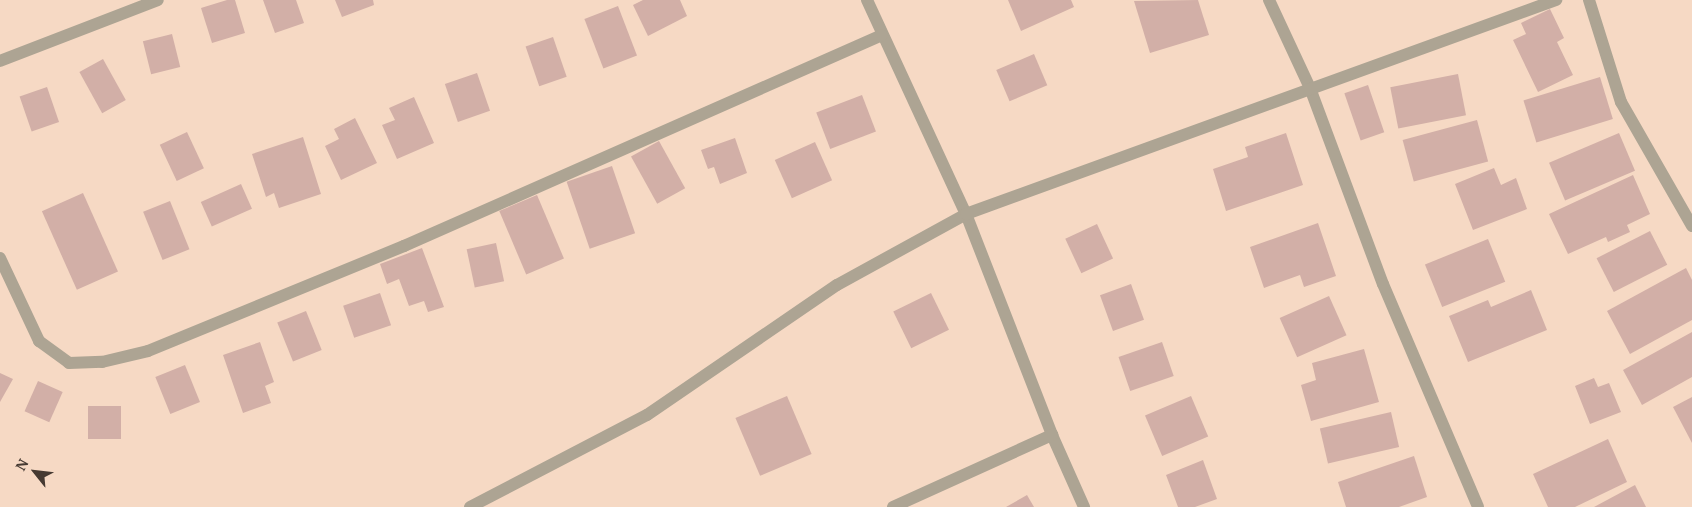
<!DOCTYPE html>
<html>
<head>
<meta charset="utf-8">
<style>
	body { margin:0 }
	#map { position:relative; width:1692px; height:507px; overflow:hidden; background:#f6d9c4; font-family:"PT Serif",serif }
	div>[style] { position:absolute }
	.building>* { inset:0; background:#d2afa7; transform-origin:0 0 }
	.minor>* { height:12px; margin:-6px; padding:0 6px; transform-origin:6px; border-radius:6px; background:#ada493 }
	span { translate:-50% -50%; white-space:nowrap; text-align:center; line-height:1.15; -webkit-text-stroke:4px #f6d9c4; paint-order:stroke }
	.north { position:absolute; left:10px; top:447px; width:50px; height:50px; -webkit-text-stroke:4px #f6d9c4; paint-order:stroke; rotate:299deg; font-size:14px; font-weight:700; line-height:20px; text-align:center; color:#463a32 }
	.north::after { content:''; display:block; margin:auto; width:18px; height:22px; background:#463a32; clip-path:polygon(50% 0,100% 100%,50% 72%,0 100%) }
</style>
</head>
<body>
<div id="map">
	<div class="building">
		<div style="clip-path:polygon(227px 0,235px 0,245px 33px,212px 43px,201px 8px)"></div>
		<div style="clip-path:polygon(263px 0,296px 0,304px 23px,275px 33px)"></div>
		<div style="clip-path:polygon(335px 0,373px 0,374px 5px,342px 17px)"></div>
		<div style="clip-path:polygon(643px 0,680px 0,687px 16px,648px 36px,633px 5px)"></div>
		<div style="clip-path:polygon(1008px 0,1071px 0,1074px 7px,1021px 31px)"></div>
		<div style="clip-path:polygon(1198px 0,1209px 35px,1150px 53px,1134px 1px)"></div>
		<div style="left:618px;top:6px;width:53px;height:36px;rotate:69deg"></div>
		<div style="clip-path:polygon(1550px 9px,1564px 38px,1557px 42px,1573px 75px,1538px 92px,1513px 40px,1526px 34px,1521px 23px)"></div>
		<div style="left:172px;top:34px;width:34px;height:30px;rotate:76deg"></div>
		<div style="left:553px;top:37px;width:42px;height:29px;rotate:71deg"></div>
		<div style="left:1034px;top:54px;width:34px;height:41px;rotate:67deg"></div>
		<div style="left:103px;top:59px;width:47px;height:27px;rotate:61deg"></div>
		<div style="left:477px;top:73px;width:40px;height:34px;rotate:71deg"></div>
		<div style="left:1458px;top:74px;width:42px;height:69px;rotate:79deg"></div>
		<div style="left:1600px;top:77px;width:44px;height:80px;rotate:73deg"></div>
		<div style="left:1368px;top:85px;width:50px;height:25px;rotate:71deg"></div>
		<div style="left:47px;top:87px;width:37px;height:29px;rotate:71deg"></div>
		<div style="left:862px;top:95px;width:39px;height:49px;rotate:69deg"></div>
		<div style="clip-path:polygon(414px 97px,434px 143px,397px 159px,382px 125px,395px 120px,389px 108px)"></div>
		<div style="clip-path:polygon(355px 118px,377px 163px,341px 180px,325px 146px,339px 139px,334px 129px)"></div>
		<div style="left:1477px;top:120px;width:43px;height:77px;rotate:75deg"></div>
		<div style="left:187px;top:132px;width:40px;height:30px;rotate:65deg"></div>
		<div style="clip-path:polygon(1286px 133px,1303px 185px,1226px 211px,1213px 169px,1248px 157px,1245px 147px)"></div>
		<div style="left:1619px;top:133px;width:41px;height:76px;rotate:67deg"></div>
		<div style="clip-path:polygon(303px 137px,321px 194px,279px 208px,274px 193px,266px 197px,252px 154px)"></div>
		<div style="clip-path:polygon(735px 138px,747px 173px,720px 184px,714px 167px,708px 169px,701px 150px)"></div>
		<div style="left:659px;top:141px;width:54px;height:32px;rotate:61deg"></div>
		<div style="left:815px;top:142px;width:42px;height:44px;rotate:66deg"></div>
		<div style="left:612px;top:166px;width:71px;height:48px;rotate:71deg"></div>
		<div style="clip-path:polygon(1494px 168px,1501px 185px,1516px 178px,1527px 209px,1473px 230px,1455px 184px)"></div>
		<div style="clip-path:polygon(1633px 175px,1650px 214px,1627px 225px,1630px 232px,1608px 242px,1606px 237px,1568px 254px,1549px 214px)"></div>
		<div style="left:241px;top:184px;width:27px;height:44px;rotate:66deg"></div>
		<div style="left:83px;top:193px;width:86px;height:45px;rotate:66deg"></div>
		<div style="left:537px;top:195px;width:69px;height:41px;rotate:67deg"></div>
		<div style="left:170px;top:201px;width:52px;height:29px;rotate:68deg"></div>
		<div style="clip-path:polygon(1318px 223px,1336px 276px,1304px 287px,1300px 275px,1264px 288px,1250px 247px)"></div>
		<div style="left:1097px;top:224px;width:38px;height:35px;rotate:65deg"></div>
		<div style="left:1650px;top:231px;width:38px;height:60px;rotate:63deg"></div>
		<div style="left:1488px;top:239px;width:46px;height:68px;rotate:68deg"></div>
		<div style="left:496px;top:243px;width:39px;height:30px;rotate:78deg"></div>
		<div style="clip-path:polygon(422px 248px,444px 307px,428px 312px,424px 301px,409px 306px,399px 279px,387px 284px,380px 264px)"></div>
		<div style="clip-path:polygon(1686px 268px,1692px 280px,1692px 320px,1630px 354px,1607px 311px)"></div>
		<div style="left:1131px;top:284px;width:38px;height:33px;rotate:70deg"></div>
		<div style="clip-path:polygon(1531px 290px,1547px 330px,1468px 362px,1449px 316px,1488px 300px,1491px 307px)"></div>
		<div style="left:380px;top:293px;width:34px;height:39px;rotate:71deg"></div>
		<div style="left:931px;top:293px;width:41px;height:42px;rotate:64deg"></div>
		<div style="left:1329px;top:296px;width:43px;height:54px;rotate:66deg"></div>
		<div style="left:306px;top:311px;width:42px;height:31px;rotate:68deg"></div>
		<div style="clip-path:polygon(1692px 332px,1692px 377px,1642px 405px,1623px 370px)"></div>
		<div style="clip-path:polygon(260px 342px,274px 382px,265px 386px,271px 403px,243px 413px,223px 355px)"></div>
		<div style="left:1162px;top:342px;width:36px;height:46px;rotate:71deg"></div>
		<div style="clip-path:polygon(1364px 349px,1379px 402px,1311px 421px,1301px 385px,1316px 380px,1312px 363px)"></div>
		<div style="left:185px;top:365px;width:40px;height:32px;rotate:68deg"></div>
		<div style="clip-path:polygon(0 373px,13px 379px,0 402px)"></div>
		<div style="clip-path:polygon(1594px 378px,1598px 387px,1609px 383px,1621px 412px,1590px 424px,1575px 386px)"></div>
		<div style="left:38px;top:381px;width:27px;height:33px;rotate:24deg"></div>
		<div style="left:787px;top:396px;width:63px;height:56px;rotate:67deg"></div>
		<div style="left:1191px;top:396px;width:44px;height:50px;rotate:67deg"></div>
		<div style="clip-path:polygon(1692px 397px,1692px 443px,1673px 407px)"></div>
		<div style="left:88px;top:406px;width:33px;height:33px"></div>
		<div style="left:1391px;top:412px;width:36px;height:73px;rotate:77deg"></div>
		<div style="clip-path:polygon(1608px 439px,1627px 482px,1575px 507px,1548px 507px,1533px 474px)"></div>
		<div style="clip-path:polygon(1414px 456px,1427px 497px,1399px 507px,1346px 507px,1338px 482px)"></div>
		<div style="clip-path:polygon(1203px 460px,1217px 499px,1195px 507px,1178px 507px,1166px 475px)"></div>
		<div style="clip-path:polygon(1635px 485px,1646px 507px,1594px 507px)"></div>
		<div style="clip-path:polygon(1027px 495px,1034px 507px,1006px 507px)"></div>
	</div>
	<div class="minor">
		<div style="left:867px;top:0;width:236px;rotate:65.2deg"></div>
		<div style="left:966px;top:214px;width:237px;rotate:68.7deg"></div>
		<div style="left:1052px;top:435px;width:79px;rotate:66deg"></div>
		<div style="left:1269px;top:0;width:97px;rotate:65deg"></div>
		<div style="left:1310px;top:88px;width:209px;rotate:69.6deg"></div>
		<div style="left:1383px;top:284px;width:242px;rotate:66.9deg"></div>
		<div style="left:1589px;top:0;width:107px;rotate:72.6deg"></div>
		<div style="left:1621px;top:102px;width:143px;rotate:60.2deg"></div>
		<div style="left:0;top:61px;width:169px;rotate:-21.1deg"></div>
		<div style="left:0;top:258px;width:92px;rotate:64.8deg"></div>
		<div style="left:39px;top:341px;width:37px;rotate:36deg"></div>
		<div style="left:69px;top:363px;width:33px;rotate:-2deg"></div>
		<div style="left:102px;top:362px;width:47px;rotate:-13.4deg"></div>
		<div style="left:148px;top:351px;width:277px;rotate:-22.3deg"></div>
		<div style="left:404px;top:246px;width:522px;rotate:-23.82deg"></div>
		<div style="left:470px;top:507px;width:199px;rotate:-27.5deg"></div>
		<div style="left:647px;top:415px;width:230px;rotate:-34.4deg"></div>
		<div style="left:837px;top:285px;width:147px;rotate:-28.8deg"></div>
		<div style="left:966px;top:214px;width:628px;rotate:-19.94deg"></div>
		<div style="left:893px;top:507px;width:175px;rotate:-24.4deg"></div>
	</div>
	<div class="north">N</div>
</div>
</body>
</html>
